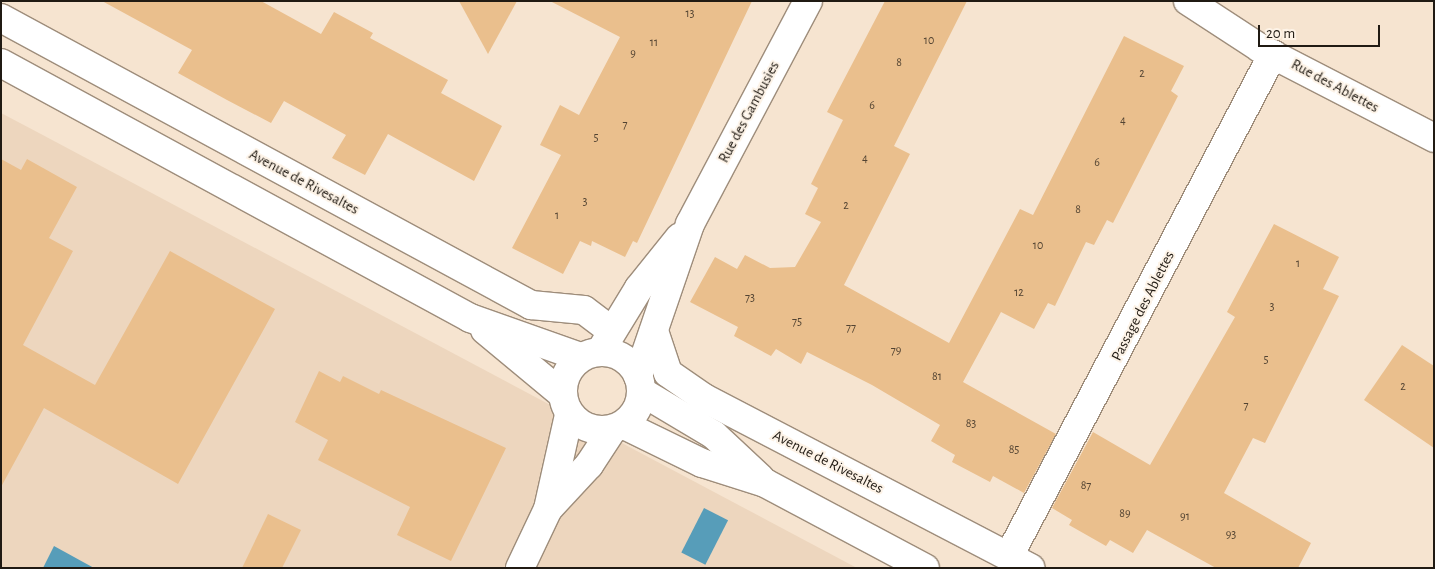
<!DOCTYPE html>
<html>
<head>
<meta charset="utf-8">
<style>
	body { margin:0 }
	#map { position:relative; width:1435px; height:569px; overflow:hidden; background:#f6e4d0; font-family:"Alegreya Sans",sans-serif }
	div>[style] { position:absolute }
	.built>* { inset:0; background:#edd6be }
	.water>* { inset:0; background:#579db9; transform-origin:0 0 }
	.building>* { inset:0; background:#eabf8d }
	.roads { filter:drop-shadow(1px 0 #9e8d7b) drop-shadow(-1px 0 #9e8d7b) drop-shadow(0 1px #9e8d7b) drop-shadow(0 -1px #9e8d7b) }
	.minor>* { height:28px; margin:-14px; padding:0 14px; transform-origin:14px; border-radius:14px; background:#fff }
	.minor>.ring { margin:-14px; padding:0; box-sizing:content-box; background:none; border:28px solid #fff; border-radius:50% }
	span { translate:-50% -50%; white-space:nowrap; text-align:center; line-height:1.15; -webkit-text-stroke:4px #fdf3e7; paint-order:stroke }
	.number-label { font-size:12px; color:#524332 }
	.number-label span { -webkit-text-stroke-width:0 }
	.street-label { font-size:15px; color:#201a13 }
	.frame { position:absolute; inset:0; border:2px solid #201a13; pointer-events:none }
	.scale { position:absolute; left:1258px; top:25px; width:122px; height:22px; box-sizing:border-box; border:2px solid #201a13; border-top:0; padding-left:6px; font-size:15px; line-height:18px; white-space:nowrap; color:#201a13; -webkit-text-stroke:4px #fdf3e7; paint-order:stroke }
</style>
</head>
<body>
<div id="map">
	<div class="built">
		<div style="clip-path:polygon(1px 113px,39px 133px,857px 568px,1px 568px)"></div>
	</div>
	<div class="water">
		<div style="left:704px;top:508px;width:27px;height:50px;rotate:27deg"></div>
		<div style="clip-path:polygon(54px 546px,94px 568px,43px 568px)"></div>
	</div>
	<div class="building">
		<div style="clip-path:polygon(102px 1px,261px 1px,321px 34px,334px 12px,373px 33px,370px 38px,448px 80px,441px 93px,502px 126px,474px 181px,388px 134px,365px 175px,332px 158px,346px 135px,284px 101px,271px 123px,227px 100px,178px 73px,192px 50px)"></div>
		<div style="clip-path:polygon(459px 1px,517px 1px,488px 54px)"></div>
		<div style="clip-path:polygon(550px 1px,752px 1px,637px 243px,633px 241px,625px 257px,592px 241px,591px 246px,580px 241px,563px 274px,512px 248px,561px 155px,540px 145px,560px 105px,579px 115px,620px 37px)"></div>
		<div style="clip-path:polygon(885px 1px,967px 1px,894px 146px,910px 154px,844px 285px,949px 343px,1020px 209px,1033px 215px,1124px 36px,1184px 66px,1171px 91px,1178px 96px,1113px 223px,1107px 220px,1094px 245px,1086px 242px,1055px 306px,1048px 303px,1034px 329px,1001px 312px,963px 382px,1056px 434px,1024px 493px,993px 476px,990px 482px,952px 462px,955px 455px,931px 441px,940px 425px,872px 385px,807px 352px,801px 364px,776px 349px,771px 356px,734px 336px,738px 327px,690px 302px,715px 257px,737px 269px,745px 255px,770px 268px,795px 267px,821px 222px,805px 214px,818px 188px,811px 184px,843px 120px,827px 112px)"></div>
		<div style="clip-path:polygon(1px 159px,21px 170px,27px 159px,77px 187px,49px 238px,73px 251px,23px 345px,95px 385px,170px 251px,275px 309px,178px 484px,44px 408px,1px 487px)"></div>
		<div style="clip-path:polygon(1274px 224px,1339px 257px,1323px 289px,1339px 296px,1265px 443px,1253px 438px,1224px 493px,1311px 543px,1298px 568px,1216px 568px,1147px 530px,1133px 553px,1110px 540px,1106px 546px,1069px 525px,1072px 520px,1052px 508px,1093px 432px,1150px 465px,1235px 317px,1227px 312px)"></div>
		<div style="clip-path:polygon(1402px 345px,1434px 366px,1434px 448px,1364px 400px)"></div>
		<div style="clip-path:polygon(319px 371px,340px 382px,343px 376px,379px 394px,381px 390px,506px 448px,451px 561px,397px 535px,410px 507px,318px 460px,328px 440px,295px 422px)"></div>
		<div style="clip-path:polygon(268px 514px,301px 530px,282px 568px,242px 568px)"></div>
	</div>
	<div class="roads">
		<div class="minor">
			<div style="left:1188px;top:1px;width:86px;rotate:33.1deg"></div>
			<div style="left:1260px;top:48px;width:196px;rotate:27.3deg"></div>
			<div style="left:1px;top:18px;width:603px;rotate:28.44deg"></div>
			<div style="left:531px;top:305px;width:53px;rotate:5.4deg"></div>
			<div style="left:584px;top:310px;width:34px;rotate:37deg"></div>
			<div style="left:1px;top:63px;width:534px;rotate:28.53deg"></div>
			<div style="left:470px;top:318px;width:117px;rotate:19.5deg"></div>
			<div style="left:485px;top:330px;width:99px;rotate:39.7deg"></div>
			<div style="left:654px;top:331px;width:44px;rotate:71.6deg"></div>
			<div style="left:668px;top:373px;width:44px;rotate:34.8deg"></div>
			<div style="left:704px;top:398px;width:368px;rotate:27.5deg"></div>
			<div style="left:603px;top:347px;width:69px;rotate:-58.6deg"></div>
			<div style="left:639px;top:288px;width:65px;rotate:-51.2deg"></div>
			<div class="ring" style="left:563px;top:352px;width:50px;height:50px"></div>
			<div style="left:638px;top:376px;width:161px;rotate:-71.1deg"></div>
			<div style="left:690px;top:224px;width:252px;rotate:-62.1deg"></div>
			<div style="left:642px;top:392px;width:84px;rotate:30.8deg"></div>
			<div style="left:714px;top:435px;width:63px;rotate:43.1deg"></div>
			<div style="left:624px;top:425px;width:87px;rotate:26deg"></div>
			<div style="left:702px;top:463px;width:66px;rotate:17.6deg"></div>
			<div style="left:765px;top:483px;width:181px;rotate:28deg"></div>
			<div style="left:549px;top:508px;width:59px;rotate:-47.1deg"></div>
			<div style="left:589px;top:465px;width:42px;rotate:-56.7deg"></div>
			<div style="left:1009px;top:556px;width:567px;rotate:-62.26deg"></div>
			<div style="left:520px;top:568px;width:65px;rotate:-64.6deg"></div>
			<div style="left:548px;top:509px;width:96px;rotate:-77.4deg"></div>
		</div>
	</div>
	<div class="number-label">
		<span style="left:690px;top:14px">13</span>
		<span style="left:929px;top:41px">10</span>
		<span style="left:654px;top:43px">11</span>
		<span style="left:633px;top:54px">9</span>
		<span style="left:899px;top:63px">8</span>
		<span style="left:1142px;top:74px">2</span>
		<span style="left:872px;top:106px">6</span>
		<span style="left:1123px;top:121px">4</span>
		<span style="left:625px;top:125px">7</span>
		<span style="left:596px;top:138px">5</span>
		<span style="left:865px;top:159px">4</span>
		<span style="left:1097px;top:163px">6</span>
		<span style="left:585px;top:202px">3</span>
		<span style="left:846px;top:206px">2</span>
		<span style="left:1078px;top:210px">8</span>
		<span style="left:557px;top:216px">1</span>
		<span style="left:1038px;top:246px">10</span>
		<span style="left:1298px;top:264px">1</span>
		<span style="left:1019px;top:293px">12</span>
		<span style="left:750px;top:298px">73</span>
		<span style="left:1272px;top:307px">3</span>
		<span style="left:797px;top:322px">75</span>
		<span style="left:851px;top:328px">77</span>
		<span style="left:896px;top:351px">79</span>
		<span style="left:1266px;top:360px">5</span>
		<span style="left:937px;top:377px">81</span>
		<span style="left:1403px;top:387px">2</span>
		<span style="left:1246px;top:406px">7</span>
		<span style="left:971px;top:424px">83</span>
		<span style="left:1014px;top:450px">85</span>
		<span style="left:1086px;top:486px">87</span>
		<span style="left:1125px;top:514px">89</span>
		<span style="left:1185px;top:517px">91</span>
		<span style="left:1231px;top:535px">93</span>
	</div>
	<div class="street-label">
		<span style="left:1335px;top:86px;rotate:28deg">Rue des Ablettes</span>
		<span style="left:749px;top:112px;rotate:-62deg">Rue des Gambusies</span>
		<span style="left:304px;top:182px;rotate:28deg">Avenue de Rivesaltes</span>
		<span style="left:1143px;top:306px;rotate:-63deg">Passage des Ablettes</span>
		<span style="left:828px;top:462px;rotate:27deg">Avenue de Rivesaltes</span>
	</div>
	<div class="frame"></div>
	<div class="scale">20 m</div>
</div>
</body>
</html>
